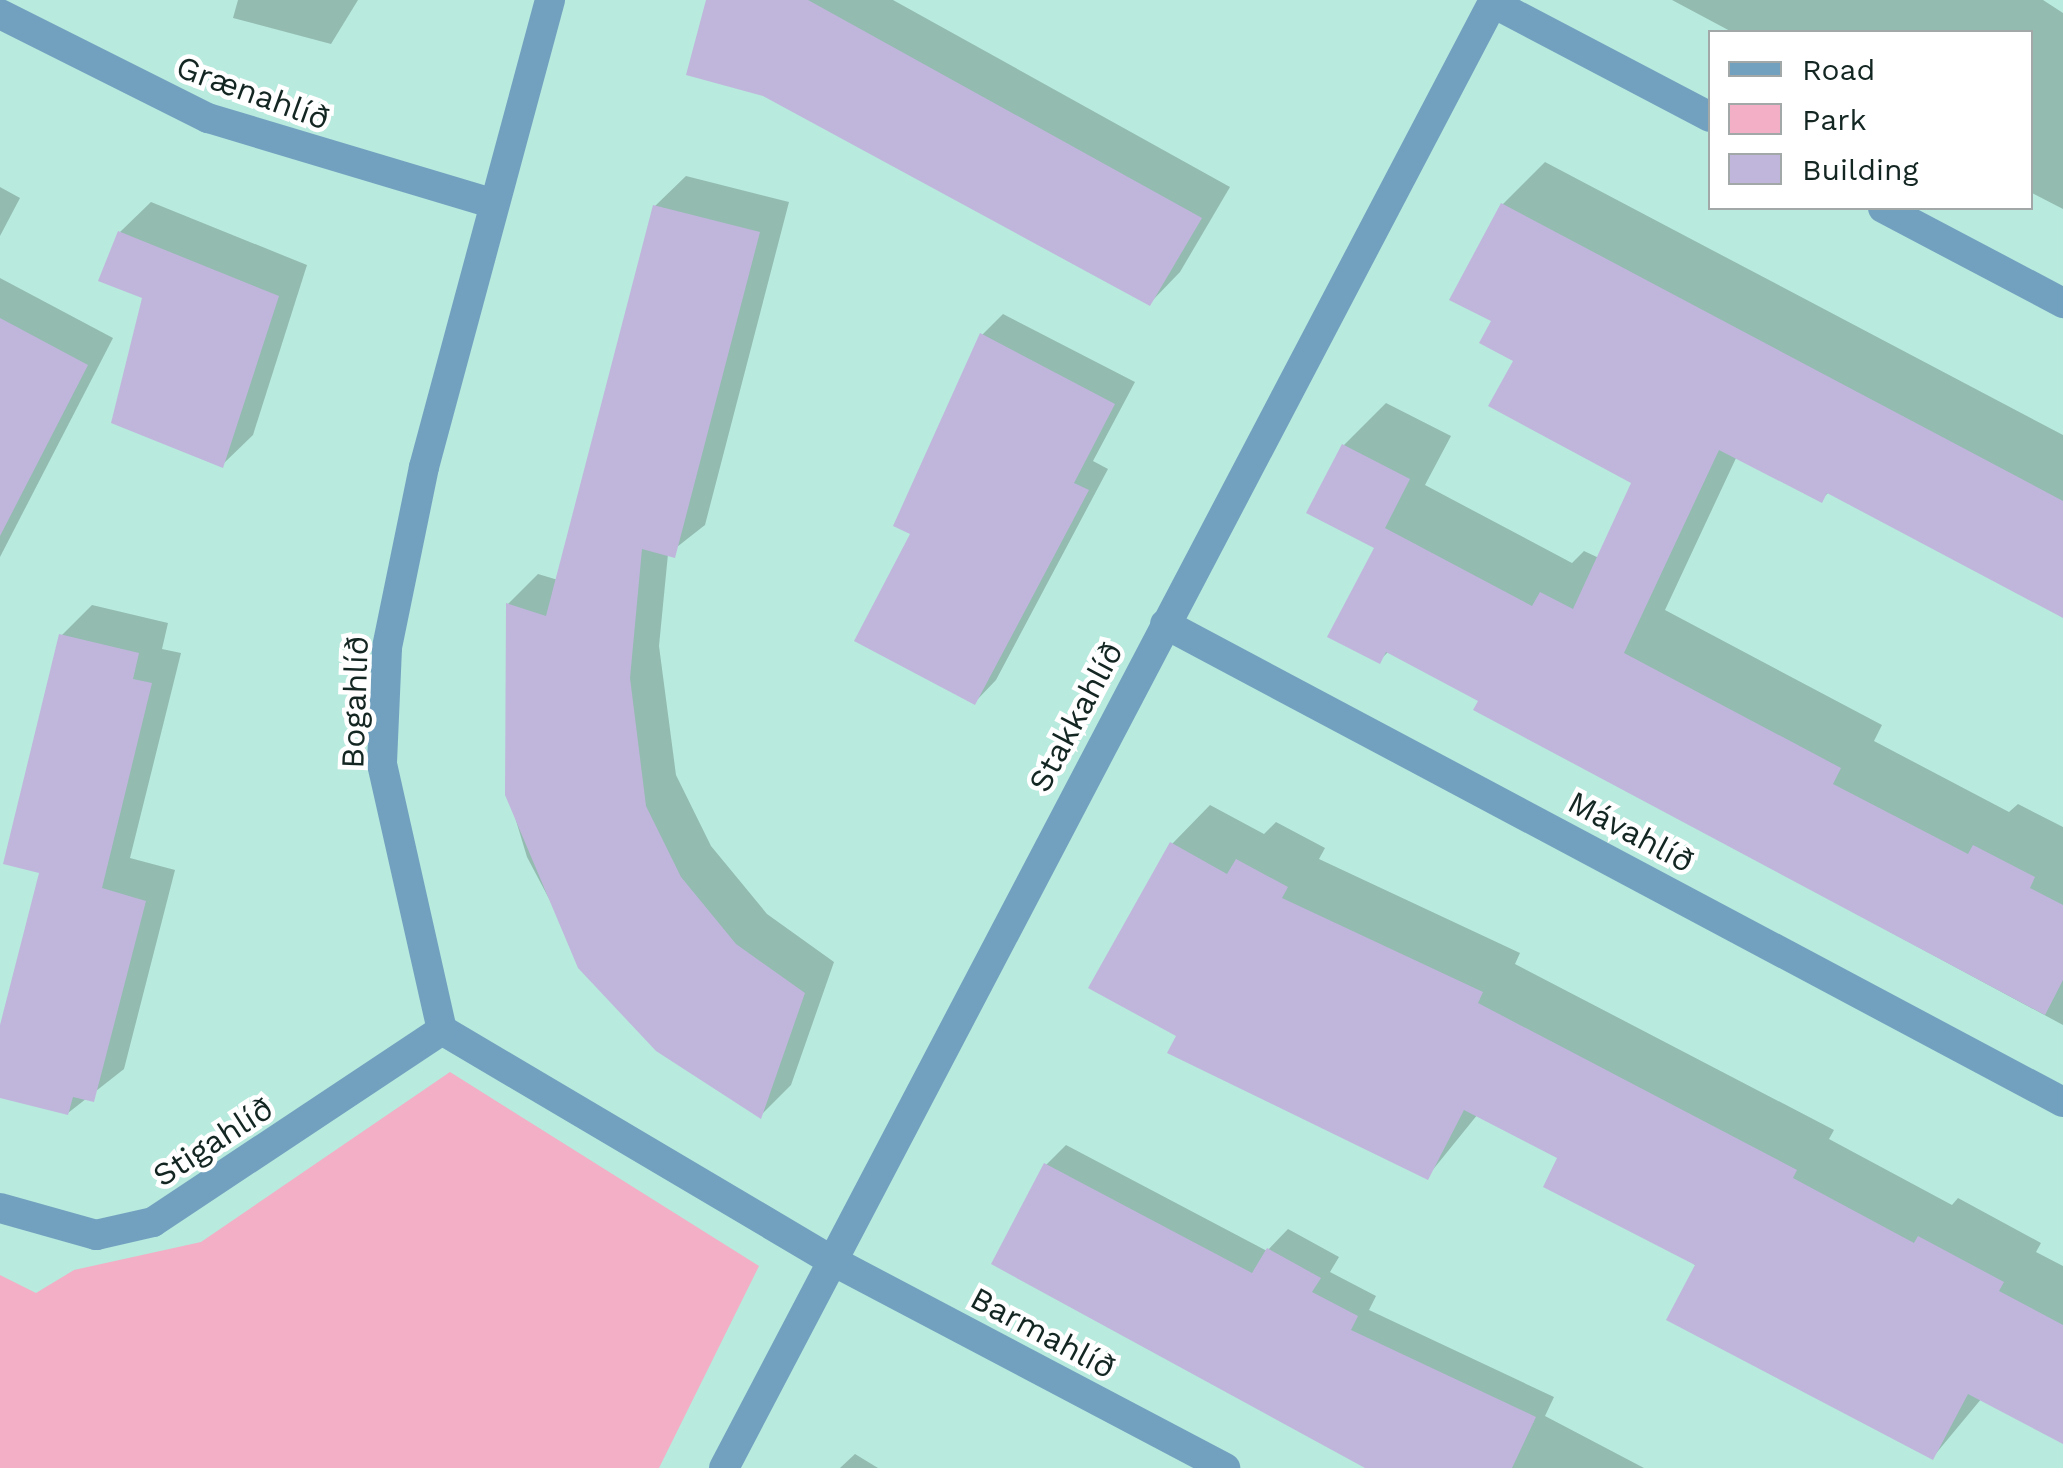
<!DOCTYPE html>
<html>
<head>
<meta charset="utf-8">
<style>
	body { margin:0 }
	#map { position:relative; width:2063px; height:1468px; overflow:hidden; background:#b8eadd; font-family:"Work Sans",sans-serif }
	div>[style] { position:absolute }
	.green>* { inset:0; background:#f2afc5 }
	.shadow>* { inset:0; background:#0003 }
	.building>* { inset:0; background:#c0b6dc }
	.minor>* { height:30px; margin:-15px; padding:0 15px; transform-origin:15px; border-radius:15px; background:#72a1c0 }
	span { translate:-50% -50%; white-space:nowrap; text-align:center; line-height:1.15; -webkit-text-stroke:9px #fff; paint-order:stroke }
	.street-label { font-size:32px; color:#132622 }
	.legend { position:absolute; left:1708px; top:30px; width:325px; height:180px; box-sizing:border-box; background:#fff; border:2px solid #a1a8a7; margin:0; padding:12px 18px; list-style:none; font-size:30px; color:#132622 }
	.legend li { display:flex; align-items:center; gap:20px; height:50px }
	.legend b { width:50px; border:2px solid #a1a8a7 }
</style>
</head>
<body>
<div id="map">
	<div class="green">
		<div style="clip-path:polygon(450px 1072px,759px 1266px,659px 1468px,0 1468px,0 1275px,36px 1293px,74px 1270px,201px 1242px)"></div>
	</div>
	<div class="shadow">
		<div style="clip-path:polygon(238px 0,358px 0,331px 44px,233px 18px)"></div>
		<div style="clip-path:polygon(709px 0,893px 0,1230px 187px,1180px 272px,1150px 303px)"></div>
		<div style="clip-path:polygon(1672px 0,2043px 0,2063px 13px,2063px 209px,2030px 192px,2030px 32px,1732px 32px)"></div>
		<div style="clip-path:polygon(1545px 162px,2063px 435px,2063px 617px,1829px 492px,1821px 500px,1737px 456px,1665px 610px,1882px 725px,1874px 741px,2009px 812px,2018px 804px,2063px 827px,2063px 1025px,1476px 709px,1481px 700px,1389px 651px,1379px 661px,1377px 547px,1344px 445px,1386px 403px,1451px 436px,1425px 485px,1572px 563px,1584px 551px,1599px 558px,1634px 482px,1516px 360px,1494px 320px,1453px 299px,1503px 204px)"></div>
		<div style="clip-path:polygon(686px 176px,789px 202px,705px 525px,668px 554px,659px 646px,676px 775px,711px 846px,767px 914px,834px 962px,791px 1085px,761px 1115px,593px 982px,527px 857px,508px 794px,508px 604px,538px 574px,558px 580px,655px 206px)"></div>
		<div style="clip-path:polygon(0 187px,20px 198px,0 236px)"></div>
		<div style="clip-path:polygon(151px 202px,307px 265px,253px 435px,222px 465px,120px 232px)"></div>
		<div style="clip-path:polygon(0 278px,113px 338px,0 557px)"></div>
		<div style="clip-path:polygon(1003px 314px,1135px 382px,1093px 461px,1108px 469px,996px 680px,975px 702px,913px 533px,982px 335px)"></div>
		<div style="clip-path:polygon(92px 605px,168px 623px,162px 649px,181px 653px,130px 858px,175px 870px,124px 1069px,68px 1113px,0 1095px,0 1035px,42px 871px,62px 635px)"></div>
		<div style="clip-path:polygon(1210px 805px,1264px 834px,1276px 822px,1325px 848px,1319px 859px,1520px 953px,1515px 964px,1834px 1130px,1829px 1139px,1952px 1205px,1958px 1198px,2041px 1243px,2036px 1252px,2063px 1266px,2063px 1441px,1982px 1398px,1933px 1457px,1561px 1157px,1478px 1114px,1427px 1177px,1179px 1035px,1172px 844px)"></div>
		<div style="clip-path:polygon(1066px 1145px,1267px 1251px,1288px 1229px,1339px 1257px,1330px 1272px,1376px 1296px,1369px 1310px,1554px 1397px,1545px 1416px,1644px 1468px,1379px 1468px,1046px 1165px)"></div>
		<div style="clip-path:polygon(855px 1454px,878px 1468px,840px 1468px)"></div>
	</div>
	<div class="building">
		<div style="clip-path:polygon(706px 0,808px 0,1202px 218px,1150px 306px,763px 96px,686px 75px)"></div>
		<div style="clip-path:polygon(1501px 203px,2063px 501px,2063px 618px,1827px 493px,1822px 503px,1719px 450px,1624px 653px,1841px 768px,1833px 784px,1968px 854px,1973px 845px,2035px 877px,2030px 888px,2063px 905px,2063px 980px,2045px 1015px,1473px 710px,1478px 701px,1386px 652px,1380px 664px,1327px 637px,1374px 548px,1306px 513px,1342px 444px,1410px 479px,1385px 528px,1532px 606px,1540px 592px,1573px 609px,1631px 483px,1488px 406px,1513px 361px,1479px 343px,1491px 321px,1449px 300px)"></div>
		<div style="clip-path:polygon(653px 205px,760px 232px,675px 558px,642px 549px,630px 678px,646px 806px,681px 877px,736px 944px,805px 993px,761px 1119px,656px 1051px,578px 968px,505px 795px,506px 603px,546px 616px)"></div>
		<div style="clip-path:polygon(118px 231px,279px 296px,223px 468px,111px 423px,142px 298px,98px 281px)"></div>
		<div style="clip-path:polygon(0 318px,88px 365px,0 536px)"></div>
		<div style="clip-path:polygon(980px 333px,1115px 404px,1074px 483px,1089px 490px,975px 705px,854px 641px,910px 534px,893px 526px)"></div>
		<div style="clip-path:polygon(59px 634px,139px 653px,133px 679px,152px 683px,102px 888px,146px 901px,94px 1102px,73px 1097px,68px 1115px,0 1098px,0 1025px,39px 873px,3px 864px)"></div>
		<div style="clip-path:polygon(1170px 842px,1227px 874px,1236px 859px,1288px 887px,1282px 898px,1483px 992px,1478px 1003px,1797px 1170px,1793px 1178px,1914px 1243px,1918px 1236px,2004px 1282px,1999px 1291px,2063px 1325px,2063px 1444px,1968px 1394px,1933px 1460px,1666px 1320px,1695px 1265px,1543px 1187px,1557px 1158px,1464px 1110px,1428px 1180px,1167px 1053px,1176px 1036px,1088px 988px)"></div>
		<div style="clip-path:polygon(1044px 1163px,1252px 1273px,1267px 1248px,1321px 1278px,1312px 1292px,1358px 1316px,1351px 1330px,1536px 1417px,1512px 1468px,1365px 1468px,991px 1264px)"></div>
	</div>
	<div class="minor">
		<div style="left:550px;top:0;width:484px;rotate:105.1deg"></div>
		<div style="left:424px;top:467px;width:185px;rotate:101.6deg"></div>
		<div style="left:387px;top:648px;width:116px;rotate:92.5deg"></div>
		<div style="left:382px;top:764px;width:273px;rotate:77.3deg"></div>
		<div style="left:442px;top:1030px;width:450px;rotate:30.6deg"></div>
		<div style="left:829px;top:1259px;width:448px;rotate:27.8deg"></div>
		<div style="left:1493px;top:3px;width:245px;rotate:27.7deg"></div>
		<div style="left:0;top:14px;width:233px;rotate:26.6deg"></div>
		<div style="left:208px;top:118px;width:299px;rotate:16.7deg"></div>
		<div style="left:1883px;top:208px;width:204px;rotate:27.8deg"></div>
		<div style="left:1165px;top:624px;width:1017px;rotate:28.03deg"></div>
		<div style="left:0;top:1208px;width:100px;rotate:15.7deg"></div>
		<div style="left:96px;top:1235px;width:58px;rotate:-12.8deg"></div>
		<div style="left:153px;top:1222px;width:347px;rotate:-33.6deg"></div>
		<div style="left:724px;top:1468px;width:1658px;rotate:-62.32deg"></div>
	</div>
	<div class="street-label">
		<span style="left:253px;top:93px;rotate:20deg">Grænahlíð</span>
		<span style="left:355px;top:702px;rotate:-88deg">Bogahlíð</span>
		<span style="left:1076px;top:717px;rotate:-62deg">Stakkahlíð</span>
		<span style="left:1631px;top:832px;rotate:28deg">Mávahlíð</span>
		<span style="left:213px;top:1142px;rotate:-33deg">Stigahlíð</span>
		<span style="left:1043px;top:1333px;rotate:28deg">Barmahlíð</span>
	</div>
	<ul class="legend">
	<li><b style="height:12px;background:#72a1c0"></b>Road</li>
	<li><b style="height:28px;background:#f2afc5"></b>Park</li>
	<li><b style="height:28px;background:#c0b6dc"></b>Building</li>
	</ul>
</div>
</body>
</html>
